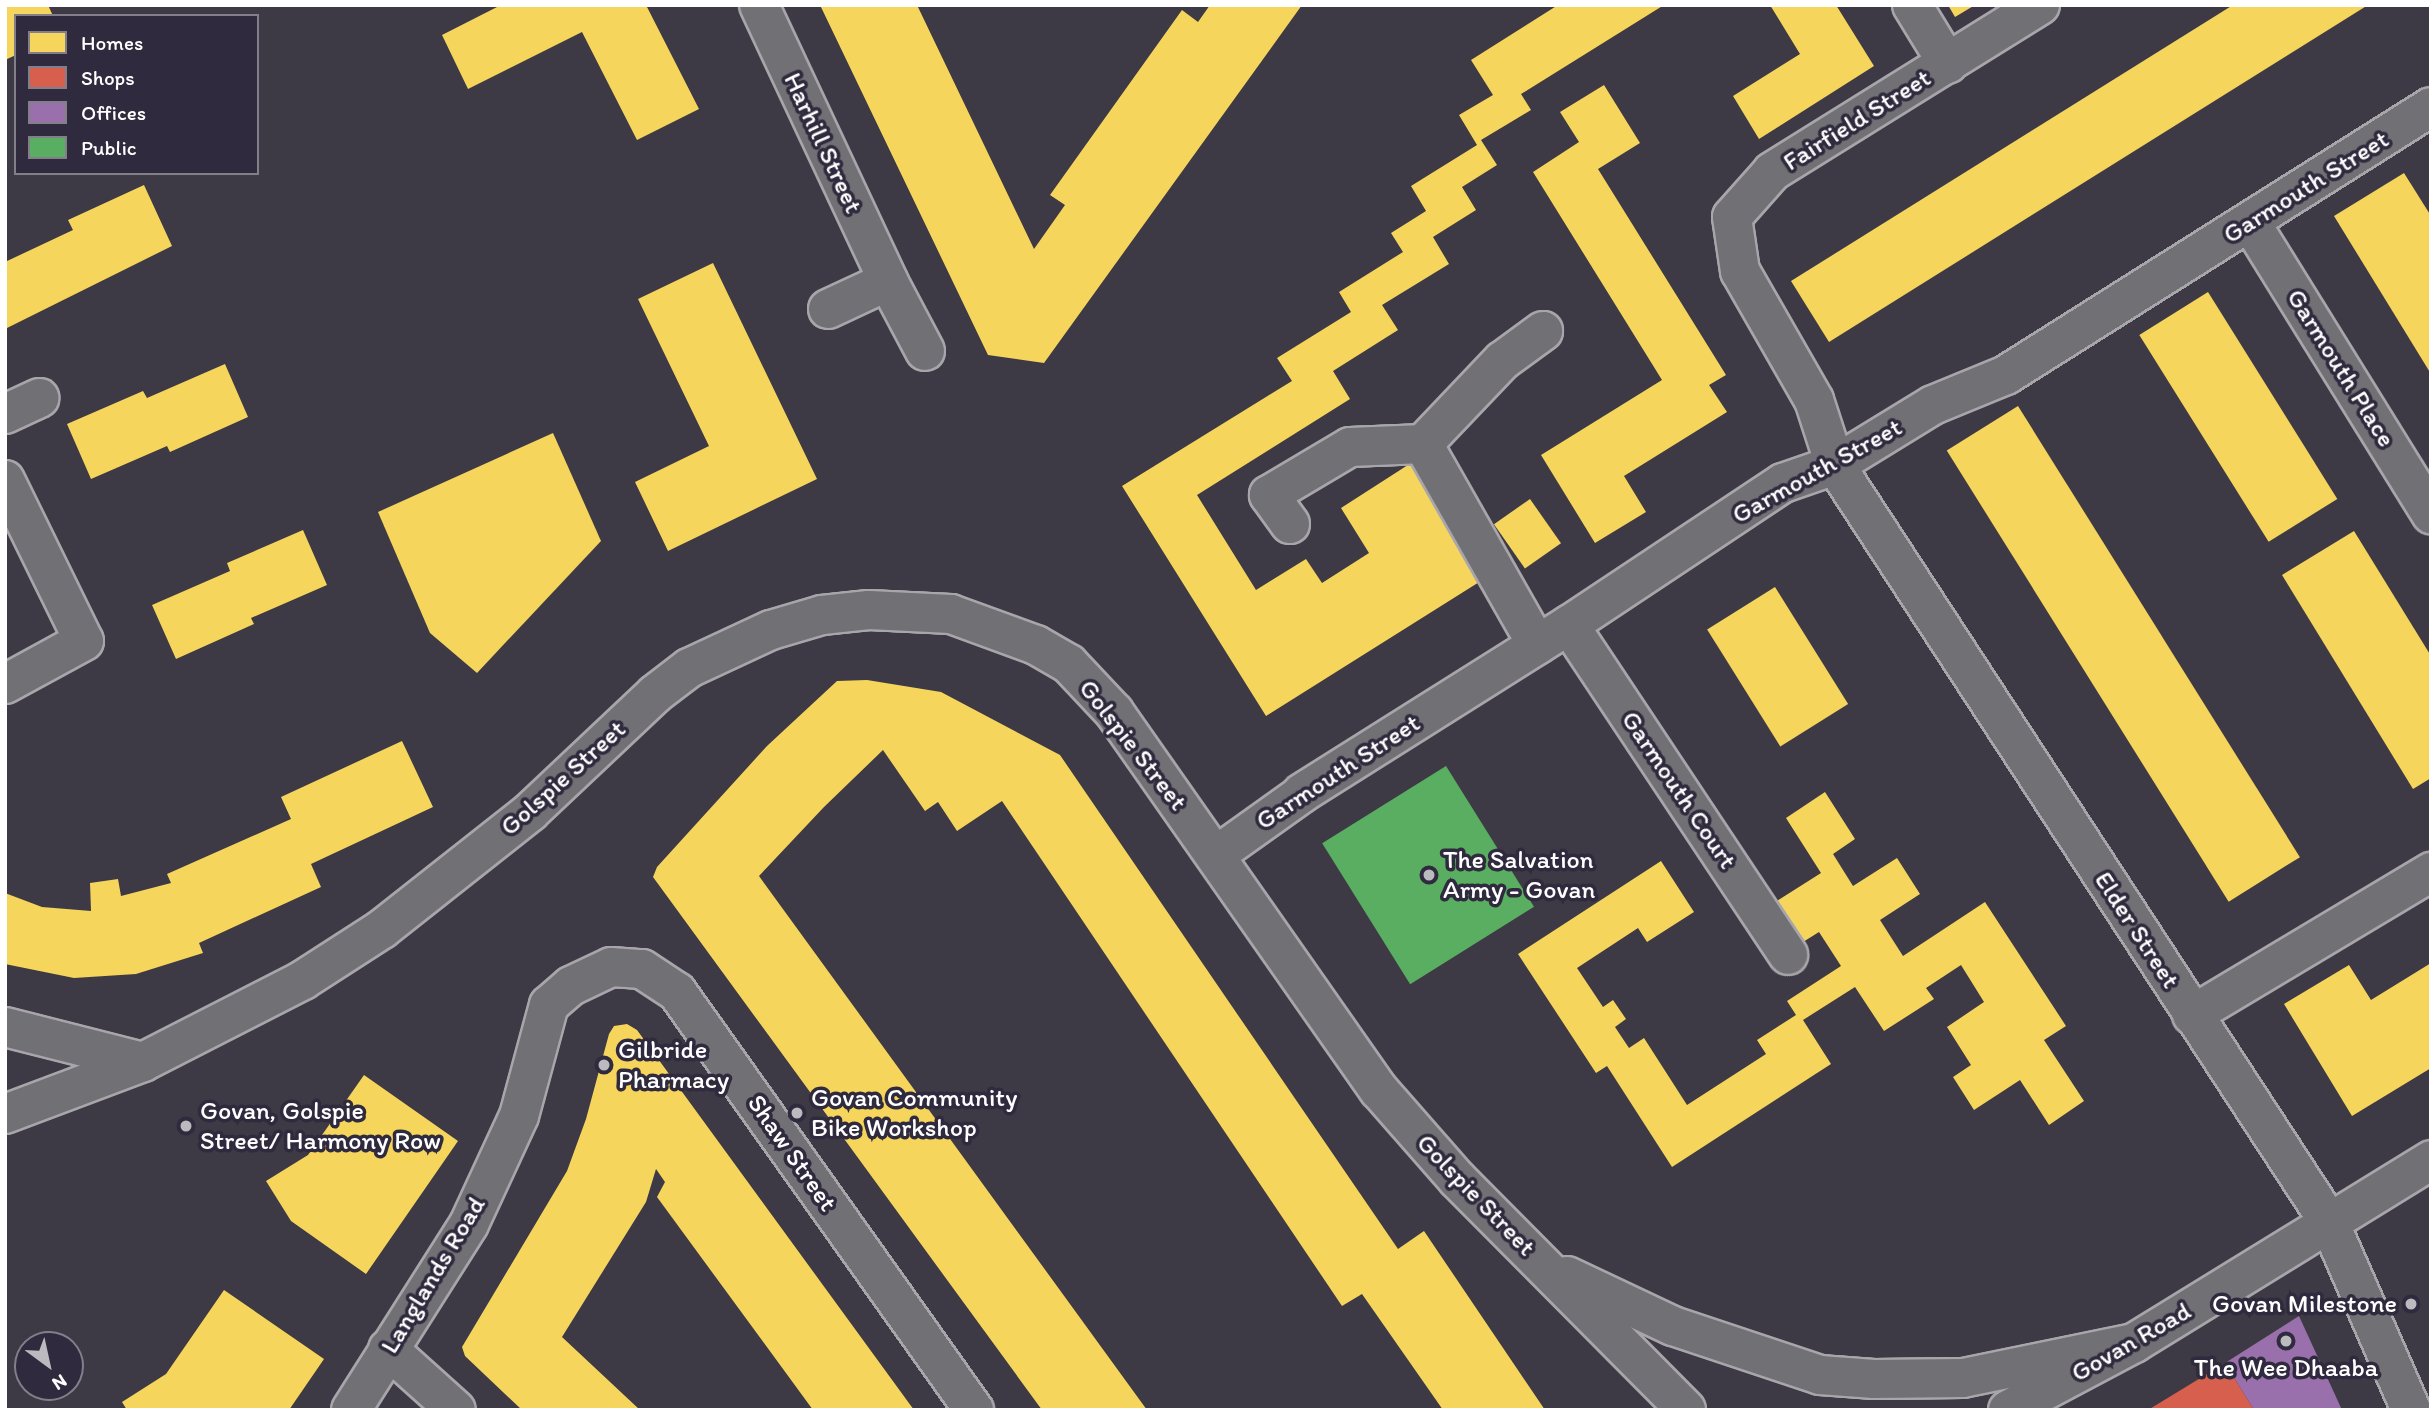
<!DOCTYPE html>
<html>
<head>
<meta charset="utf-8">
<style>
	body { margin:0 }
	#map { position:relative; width:2436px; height:1415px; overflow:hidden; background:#3d3a45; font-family:Itim,sans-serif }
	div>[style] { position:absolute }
	.homes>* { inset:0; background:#f6d55c; transform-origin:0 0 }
	.shops>* { inset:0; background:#d6604d }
	.offices>* { inset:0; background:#9970ab }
	.public>* { inset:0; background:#5aae61; transform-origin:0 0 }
	.roads { filter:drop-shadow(2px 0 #a8a6ab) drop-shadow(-2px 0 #a8a6ab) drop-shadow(0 2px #a8a6ab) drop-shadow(0 -2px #a8a6ab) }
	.pedestrian>* { height:37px; margin:-18.5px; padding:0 18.5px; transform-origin:18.5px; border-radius:18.5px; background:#717074 }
	.minor>* { height:38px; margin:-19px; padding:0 19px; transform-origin:19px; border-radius:19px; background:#717074 }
	.tertiary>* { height:38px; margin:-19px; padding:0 19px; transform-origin:19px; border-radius:19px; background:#717074 }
	.dots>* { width:19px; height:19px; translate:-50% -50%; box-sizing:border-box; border:4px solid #2f2a3d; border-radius:50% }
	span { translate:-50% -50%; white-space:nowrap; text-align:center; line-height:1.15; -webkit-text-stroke:7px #2f2a3d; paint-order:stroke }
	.street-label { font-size:26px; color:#fff }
	.poi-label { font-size:26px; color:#fff }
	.left { translate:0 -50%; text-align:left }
	.right { translate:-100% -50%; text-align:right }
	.frame { position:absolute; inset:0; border:7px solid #fff; pointer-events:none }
	.legend { position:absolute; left:14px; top:14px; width:245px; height:161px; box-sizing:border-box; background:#2f2a3d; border:2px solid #827f8b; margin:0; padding:9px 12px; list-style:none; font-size:21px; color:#fff }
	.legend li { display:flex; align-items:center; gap:14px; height:35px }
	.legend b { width:35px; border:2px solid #827f8b }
	.north { position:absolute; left:14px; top:1331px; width:70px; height:70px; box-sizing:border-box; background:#2f2a3d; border:2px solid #827f8b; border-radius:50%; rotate:147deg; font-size:19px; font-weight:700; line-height:28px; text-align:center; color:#fff }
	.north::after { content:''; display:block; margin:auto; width:24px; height:32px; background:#bbbabe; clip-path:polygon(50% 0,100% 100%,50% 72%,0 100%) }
</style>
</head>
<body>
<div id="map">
	<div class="homes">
		<div style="clip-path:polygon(5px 5px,48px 5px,53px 16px,16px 16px,16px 55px,5px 60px)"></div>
		<div style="clip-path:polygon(501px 5px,646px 5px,699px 109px,637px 140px,582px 32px,468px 89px,442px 35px)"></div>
		<div style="clip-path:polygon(820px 5px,917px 5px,1034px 249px,1065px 205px,1050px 195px,1182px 10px,1198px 22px,1210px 5px,1302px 5px,1044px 363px,988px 355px)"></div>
		<div style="clip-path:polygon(1558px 5px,1664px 5px,1521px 94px,1531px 110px,1481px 140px,1497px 165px,1462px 187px,1476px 210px,1433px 237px,1449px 264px,1382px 305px,1398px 330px,1333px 371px,1350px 399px,1197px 495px,1256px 590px,1306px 559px,1322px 583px,1369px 553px,1341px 508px,1411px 463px,1484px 579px,1266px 716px,1122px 486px,1292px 381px,1277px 358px,1351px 312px,1339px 292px,1403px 252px,1391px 233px,1426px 211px,1411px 186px,1477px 145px,1459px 115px,1493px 95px,1471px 60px)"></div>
		<div style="clip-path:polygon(1770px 5px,1836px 5px,1874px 66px,1759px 139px,1733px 96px,1800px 54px)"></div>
		<div style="clip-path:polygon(1948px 5px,1975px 5px,1955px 17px)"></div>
		<div style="clip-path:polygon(2233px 5px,2368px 5px,1829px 342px,1791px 281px)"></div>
		<div style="clip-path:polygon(1604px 85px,1640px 143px,1598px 169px,1726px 375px,1709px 385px,1727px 412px,1624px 476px,1646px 512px,1595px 543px,1541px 455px,1662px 380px,1533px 172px,1579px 142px,1560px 112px)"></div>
		<div style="clip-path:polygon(2404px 173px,2431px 216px,2431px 374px,2334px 216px)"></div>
		<div style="clip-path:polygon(144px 185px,172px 246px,5px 329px,5px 262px,73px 230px,68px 220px)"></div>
		<div style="clip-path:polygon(713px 263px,817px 479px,668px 551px,635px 482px,709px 446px,638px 299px)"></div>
		<div style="left:2208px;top:292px;width:244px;height:81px;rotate:58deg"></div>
		<div style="clip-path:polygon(225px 364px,248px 417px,170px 452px,167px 446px,91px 479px,67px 424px,143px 391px,147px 398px)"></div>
		<div style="left:2018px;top:406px;width:532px;height:84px;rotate:58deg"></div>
		<div style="clip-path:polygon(553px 433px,601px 541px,477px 673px,430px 633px,378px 512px)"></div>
		<div style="left:1530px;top:499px;width:54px;height:44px;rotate:55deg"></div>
		<div style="clip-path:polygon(303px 530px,327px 585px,251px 618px,254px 624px,176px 659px,152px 605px,230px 571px,227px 563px)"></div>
		<div style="clip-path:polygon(2354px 531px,2431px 656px,2431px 778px,2413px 789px,2282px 575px)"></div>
		<div style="left:1775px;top:587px;width:138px;height:80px;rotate:58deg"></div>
		<div style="clip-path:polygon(867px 680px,941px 692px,1060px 755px,1398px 1249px,1424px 1231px,1545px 1410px,1443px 1410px,1362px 1294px,1342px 1306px,1002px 801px,957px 831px,938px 802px,925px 811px,883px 750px,824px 807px,759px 876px,1147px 1410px,1042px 1410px,653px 877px,657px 867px,767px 746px,837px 681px)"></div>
		<div style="clip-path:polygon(402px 741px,433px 807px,311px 864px,321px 887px,199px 943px,203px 953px,136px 974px,74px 978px,5px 964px,5px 893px,42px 907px,91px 911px,90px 883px,118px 879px,121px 896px,171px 883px,167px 874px,291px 819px,281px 797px)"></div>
		<div style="clip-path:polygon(1825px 792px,1855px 839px,1833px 854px,1853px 886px,1897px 858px,1920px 894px,1880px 920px,1903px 956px,1985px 902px,2066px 1026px,2044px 1040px,2084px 1101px,2049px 1125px,2020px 1080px,1974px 1110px,1953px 1077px,1971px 1065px,1947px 1027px,1984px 1002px,1961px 965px,1926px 988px,1934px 999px,1884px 1031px,1855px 987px,1803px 1020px,1831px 1064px,1672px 1167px,1607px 1066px,1596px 1073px,1518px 954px,1661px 861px,1694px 912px,1647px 942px,1638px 928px,1577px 968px,1603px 1007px,1613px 1000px,1626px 1019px,1615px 1027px,1629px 1048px,1644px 1038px,1687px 1105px,1766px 1054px,1757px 1040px,1796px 1015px,1787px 1001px,1841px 966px,1819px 932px,1803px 942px,1777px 901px,1821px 873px,1786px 818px)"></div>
		<div style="clip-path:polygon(2431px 963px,2431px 1068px,2352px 1116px,2284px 1004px,2349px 965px,2371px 1000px)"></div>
		<div style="clip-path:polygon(627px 1024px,637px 1030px,914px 1410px,813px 1410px,657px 1197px,665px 1182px,656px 1169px,646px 1202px,562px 1337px,640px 1410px,522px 1410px,465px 1356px,462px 1347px,567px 1171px,586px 1119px,609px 1034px,614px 1026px)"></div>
		<div style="clip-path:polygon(364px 1075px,458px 1141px,366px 1274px,291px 1221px,266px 1181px,308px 1155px)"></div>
		<div style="clip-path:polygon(224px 1290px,324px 1359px,289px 1410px,127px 1410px,122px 1402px,166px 1374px)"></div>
	</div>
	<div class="shops">
		<div style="clip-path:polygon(2225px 1363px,2254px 1410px,2148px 1410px)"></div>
	</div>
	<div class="offices">
		<div style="clip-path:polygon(2299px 1316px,2342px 1410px,2254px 1410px,2225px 1363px)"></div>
	</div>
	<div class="public">
		<div style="left:1446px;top:766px;width:166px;height:146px;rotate:58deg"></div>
	</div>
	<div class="roads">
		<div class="pedestrian">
			<div style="left:1215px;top:855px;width:107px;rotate:-35.5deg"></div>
		</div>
		<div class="minor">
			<div style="left:759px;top:5px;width:305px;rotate:64.9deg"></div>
			<div style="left:888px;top:281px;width:79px;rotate:62.1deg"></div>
			<div style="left:1912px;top:5px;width:69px;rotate:58.6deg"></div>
			<div style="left:2040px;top:5px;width:316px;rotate:148.1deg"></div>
			<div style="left:1772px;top:172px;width:60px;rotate:131.6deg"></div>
			<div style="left:1732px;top:217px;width:55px;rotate:81.6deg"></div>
			<div style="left:1740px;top:271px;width:149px;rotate:60.2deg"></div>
			<div style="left:1814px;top:400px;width:68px;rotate:72.1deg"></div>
			<div style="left:1835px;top:465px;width:904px;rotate:56.87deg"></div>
			<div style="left:2329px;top:1222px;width:205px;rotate:66.4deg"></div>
			<div style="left:2250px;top:222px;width:344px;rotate:58.2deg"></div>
			<div style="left:828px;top:309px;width:66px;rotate:-25deg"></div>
			<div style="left:5px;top:414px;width:38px;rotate:-25deg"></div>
			<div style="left:1423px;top:444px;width:231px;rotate:60.4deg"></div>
			<div style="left:5px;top:480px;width:179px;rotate:63.9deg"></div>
			<div style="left:84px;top:641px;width:90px;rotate:151.4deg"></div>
			<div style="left:1290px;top:524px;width:36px;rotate:-126deg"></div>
			<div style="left:1269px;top:495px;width:94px;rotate:-30.7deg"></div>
			<div style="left:1350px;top:447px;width:73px;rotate:-2.4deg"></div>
			<div style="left:1423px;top:444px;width:115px;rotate:-46.4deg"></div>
			<div style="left:1502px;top:361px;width:51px;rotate:-36.2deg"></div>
			<div style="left:1569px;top:625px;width:396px;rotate:56.4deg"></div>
			<div style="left:1302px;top:793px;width:315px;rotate:-32.2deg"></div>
			<div style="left:1569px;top:625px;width:257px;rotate:-33.6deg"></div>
			<div style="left:1783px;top:483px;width:55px;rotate:-19.1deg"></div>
			<div style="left:1835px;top:465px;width:115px;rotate:-31.5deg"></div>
			<div style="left:1933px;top:405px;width:79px;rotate:-22.3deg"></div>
			<div style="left:2006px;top:375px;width:502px;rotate:-32.24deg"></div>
			<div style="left:2192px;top:1015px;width:279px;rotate:-30.9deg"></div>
			<div style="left:388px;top:1349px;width:91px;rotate:41.9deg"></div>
			<div style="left:351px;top:1410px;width:220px;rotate:-57.6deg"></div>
			<div style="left:469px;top:1224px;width:119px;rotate:-65.2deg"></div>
			<div style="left:519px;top:1116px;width:115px;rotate:-74.9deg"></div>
			<div style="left:549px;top:1005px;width:29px;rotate:-41deg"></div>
			<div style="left:571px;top:986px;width:44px;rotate:-25.4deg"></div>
			<div style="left:611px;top:967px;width:31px;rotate:4deg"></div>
			<div style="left:642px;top:969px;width:42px;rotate:33.3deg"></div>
			<div style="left:677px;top:992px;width:513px;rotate:54.61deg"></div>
		</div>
		<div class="tertiary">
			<div style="left:5px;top:1027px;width:142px;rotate:14.2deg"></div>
			<div style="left:5px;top:1114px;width:147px;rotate:-20.6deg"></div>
			<div style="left:143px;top:1062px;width:180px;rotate:-27.1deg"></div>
			<div style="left:303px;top:980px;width:94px;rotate:-32.8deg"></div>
			<div style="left:382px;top:929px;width:189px;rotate:-38.3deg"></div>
			<div style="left:530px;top:812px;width:172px;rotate:-43.3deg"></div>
			<div style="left:655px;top:694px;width:43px;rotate:-37.4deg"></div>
			<div style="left:689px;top:668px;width:90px;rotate:-24.9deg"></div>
			<div style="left:771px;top:630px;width:53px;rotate:-16.4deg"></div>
			<div style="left:822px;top:615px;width:47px;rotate:-6.1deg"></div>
			<div style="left:869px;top:610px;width:82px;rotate:2.8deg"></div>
			<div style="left:951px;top:614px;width:90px;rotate:20deg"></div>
			<div style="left:1036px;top:645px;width:38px;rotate:30deg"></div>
			<div style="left:1069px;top:664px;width:66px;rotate:46.8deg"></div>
			<div style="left:1114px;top:712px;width:462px;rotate:55deg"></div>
			<div style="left:1379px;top:1090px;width:118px;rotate:48.8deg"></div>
			<div style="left:1457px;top:1179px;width:325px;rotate:45.2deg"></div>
			<div style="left:1567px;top:1276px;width:117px;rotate:25.3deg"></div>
			<div style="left:1673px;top:1326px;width:155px;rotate:18.4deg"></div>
			<div style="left:1820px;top:1375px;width:54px;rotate:4.2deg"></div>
			<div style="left:1874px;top:1379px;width:89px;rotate:-0.6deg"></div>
			<div style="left:1963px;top:1378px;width:175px;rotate:-11.6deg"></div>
			<div style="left:2008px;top:1410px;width:143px;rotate:-28deg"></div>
			<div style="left:2134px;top:1343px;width:349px;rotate:-31.6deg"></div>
		</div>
	</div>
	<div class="dots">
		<div style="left:1429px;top:875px;background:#bbbabe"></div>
		<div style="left:604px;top:1065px;background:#bbbabe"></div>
		<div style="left:797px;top:1113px;background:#bbbabe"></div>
		<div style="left:186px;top:1126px;background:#bbbabe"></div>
		<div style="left:2411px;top:1304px;background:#bbbabe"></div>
		<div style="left:2286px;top:1341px;background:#bbbabe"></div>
	</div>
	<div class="street-label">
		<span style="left:1857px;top:120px;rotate:-32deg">Fairfield Street</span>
		<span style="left:823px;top:143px;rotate:65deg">Harhill Street</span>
		<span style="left:2306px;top:187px;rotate:-32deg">Garmouth Street</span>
		<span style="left:2341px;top:368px;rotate:58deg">Garmouth Place</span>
		<span style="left:1817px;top:471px;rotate:-29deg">Garmouth Street</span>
		<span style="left:1133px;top:745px;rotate:52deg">Golspie Street</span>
		<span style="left:1338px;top:772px;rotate:-33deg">Garmouth Street</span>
		<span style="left:563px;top:778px;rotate:-42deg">Golspie Street</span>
		<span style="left:1679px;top:790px;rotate:56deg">Garmouth Court</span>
		<span style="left:2137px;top:930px;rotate:57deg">Elder Street</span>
		<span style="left:792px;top:1153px;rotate:55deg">Shaw Street</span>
		<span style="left:1476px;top:1195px;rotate:46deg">Golspie Street</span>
		<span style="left:433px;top:1275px;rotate:-59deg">Langlands Road</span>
		<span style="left:2131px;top:1342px;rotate:-30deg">Govan Road</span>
	</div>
	<div class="poi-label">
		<span class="left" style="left:1443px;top:875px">The Salvation<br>Army - Govan</span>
		<span class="left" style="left:618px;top:1065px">Gilbride<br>Pharmacy</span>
		<span class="left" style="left:811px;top:1113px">Govan Community<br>Bike Workshop</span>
		<span class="left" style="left:200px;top:1126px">Govan, Golspie<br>Street/ Harmony Row</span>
		<span class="right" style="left:2397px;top:1304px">Govan Milestone</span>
		<span style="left:2286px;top:1368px">The Wee Dhaaba</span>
	</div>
	<div class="frame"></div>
	<ul class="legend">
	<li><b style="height:19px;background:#f6d55c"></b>Homes</li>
	<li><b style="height:19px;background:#d6604d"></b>Shops</li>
	<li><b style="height:19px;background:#9970ab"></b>Offices</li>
	<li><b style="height:19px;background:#5aae61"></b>Public</li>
	</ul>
	<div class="north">N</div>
</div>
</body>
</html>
